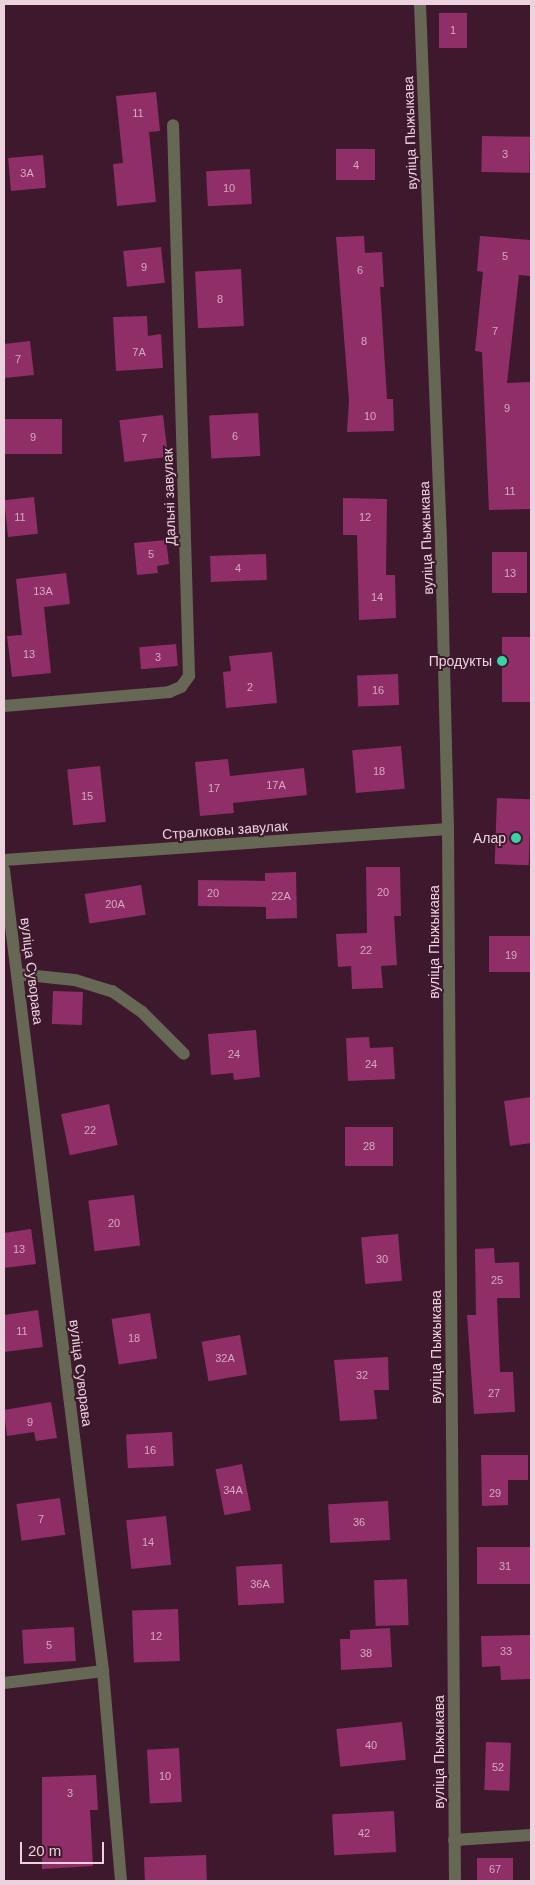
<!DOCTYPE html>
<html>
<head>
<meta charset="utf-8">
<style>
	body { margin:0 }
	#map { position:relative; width:535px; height:1885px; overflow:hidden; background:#3e192d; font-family:Helvetica,sans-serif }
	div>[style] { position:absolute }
	.building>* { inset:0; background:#902e67; transform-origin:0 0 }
	.minor>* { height:12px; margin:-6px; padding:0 6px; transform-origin:6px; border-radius:6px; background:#676755 }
	.dots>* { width:14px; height:14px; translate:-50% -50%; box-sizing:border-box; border:2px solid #3e192d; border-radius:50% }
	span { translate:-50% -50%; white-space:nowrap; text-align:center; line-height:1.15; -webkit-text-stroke:4px #3e192d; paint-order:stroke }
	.number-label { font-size:11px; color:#d4a9c0 }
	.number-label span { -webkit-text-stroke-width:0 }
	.street-label { font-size:14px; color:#ebd2dd }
	.poi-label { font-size:14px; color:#ebd2dd }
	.right { translate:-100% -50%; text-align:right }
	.frame { position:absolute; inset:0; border:5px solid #ebd2dd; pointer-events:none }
	.scale { position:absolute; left:20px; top:1842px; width:84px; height:22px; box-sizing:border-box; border:2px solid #ebd2dd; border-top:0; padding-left:6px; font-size:15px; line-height:18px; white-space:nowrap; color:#ebd2dd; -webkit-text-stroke:4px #3e192d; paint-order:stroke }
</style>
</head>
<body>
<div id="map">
	<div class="building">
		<div style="left:439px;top:13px;width:28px;height:35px"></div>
		<div style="clip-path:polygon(156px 92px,160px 131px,149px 132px,156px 202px,117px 206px,113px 164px,123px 163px,116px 96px)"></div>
		<div style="left:482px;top:136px;width:48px;height:36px;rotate:1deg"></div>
		<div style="left:375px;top:149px;width:31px;height:39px;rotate:90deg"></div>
		<div style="left:43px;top:155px;width:33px;height:35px;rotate:85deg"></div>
		<div style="left:250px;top:169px;width:35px;height:44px;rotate:87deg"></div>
		<div style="clip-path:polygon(364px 236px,365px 253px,382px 252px,384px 287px,380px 287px,387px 399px,393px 399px,394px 431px,347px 432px,349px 400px,336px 237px)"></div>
		<div style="clip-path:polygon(480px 236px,531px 240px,531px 276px,519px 275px,507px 383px,531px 382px,531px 509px,489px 510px,482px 352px,475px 351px,483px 272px,477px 271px)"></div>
		<div style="left:161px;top:247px;width:36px;height:38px;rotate:84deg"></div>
		<div style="left:241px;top:269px;width:57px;height:46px;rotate:87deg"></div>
		<div style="clip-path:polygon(147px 316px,148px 336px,161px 334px,163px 368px,116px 371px,113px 317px)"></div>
		<div style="clip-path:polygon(30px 341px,34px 375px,4px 378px,4px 344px)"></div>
		<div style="left:258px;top:413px;width:43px;height:49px;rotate:87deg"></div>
		<div style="left:163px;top:415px;width:42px;height:44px;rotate:83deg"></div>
		<div style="left:62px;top:419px;width:35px;height:58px;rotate:90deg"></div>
		<div style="left:34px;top:497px;width:37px;height:30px;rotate:84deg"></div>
		<div style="clip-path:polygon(343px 498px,387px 499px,386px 575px,395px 575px,396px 618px,359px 620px,357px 535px,343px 535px)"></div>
		<div style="clip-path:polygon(166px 540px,169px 564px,157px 566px,158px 573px,137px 575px,134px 543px)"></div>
		<div style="left:492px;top:552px;width:35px;height:41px"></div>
		<div style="left:266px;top:554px;width:26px;height:56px;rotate:88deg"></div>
		<div style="clip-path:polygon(66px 573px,70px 604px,44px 607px,51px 673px,12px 677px,7px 636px,22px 635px,16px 579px)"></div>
		<div style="left:531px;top:637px;width:65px;height:29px;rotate:90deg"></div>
		<div style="left:176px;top:644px;width:22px;height:37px;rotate:85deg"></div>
		<div style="clip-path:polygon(272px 652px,277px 703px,226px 708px,223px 672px,231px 671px,229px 656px)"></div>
		<div style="left:398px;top:674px;width:31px;height:41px;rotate:88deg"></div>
		<div style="left:401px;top:746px;width:43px;height:49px;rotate:85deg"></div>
		<div style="clip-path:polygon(228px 759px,230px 776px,304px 768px,307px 795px,233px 803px,234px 813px,200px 816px,195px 762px)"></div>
		<div style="left:100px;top:766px;width:56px;height:33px;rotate:84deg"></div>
		<div style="left:497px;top:798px;width:34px;height:66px;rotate:2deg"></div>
		<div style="clip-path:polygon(366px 867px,400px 867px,401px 916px,394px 916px,397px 965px,381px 966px,383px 988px,352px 989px,351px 966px,338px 967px,336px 934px,367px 933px)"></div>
		<div style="clip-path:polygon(296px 872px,297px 918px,266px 919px,266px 907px,198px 906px,198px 880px,265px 881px,265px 873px)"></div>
		<div style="left:141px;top:885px;width:30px;height:57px;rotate:81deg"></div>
		<div style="left:531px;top:936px;width:36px;height:42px;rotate:90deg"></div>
		<div style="left:53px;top:991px;width:30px;height:33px;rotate:2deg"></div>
		<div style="clip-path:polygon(256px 1030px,260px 1077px,234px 1080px,233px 1073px,211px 1075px,208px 1034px)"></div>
		<div style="clip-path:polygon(369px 1037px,370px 1048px,393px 1047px,395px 1079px,348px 1081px,346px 1038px)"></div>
		<div style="clip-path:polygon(531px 1097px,531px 1143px,510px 1146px,504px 1101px)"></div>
		<div style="left:109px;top:1104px;width:42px;height:49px;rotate:78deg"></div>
		<div style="left:345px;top:1127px;width:48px;height:39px"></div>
		<div style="left:134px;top:1195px;width:51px;height:46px;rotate:83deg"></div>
		<div style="clip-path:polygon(31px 1229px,36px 1264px,4px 1268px,4px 1233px)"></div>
		<div style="left:398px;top:1234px;width:47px;height:37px;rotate:85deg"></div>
		<div style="clip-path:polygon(494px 1248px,495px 1263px,519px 1262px,520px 1298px,497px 1298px,500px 1372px,513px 1372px,515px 1412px,474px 1414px,467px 1315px,476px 1315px,475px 1249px)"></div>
		<div style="clip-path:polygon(38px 1310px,43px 1347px,4px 1352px,4px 1315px)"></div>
		<div style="left:150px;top:1313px;width:46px;height:39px;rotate:81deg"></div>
		<div style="left:240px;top:1335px;width:40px;height:39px;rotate:80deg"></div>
		<div style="clip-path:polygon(388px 1357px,389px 1390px,374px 1390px,377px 1419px,340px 1421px,334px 1360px)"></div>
		<div style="clip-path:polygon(51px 1402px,57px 1438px,36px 1441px,34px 1432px,7px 1436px,4px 1410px)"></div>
		<div style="left:172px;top:1432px;width:34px;height:46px;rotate:87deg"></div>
		<div style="clip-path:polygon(481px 1455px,528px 1455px,528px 1480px,508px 1480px,508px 1505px,482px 1506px)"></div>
		<div style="left:242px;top:1464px;width:47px;height:27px;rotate:79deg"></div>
		<div style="left:60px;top:1498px;width:37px;height:44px;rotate:82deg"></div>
		<div style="left:388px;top:1501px;width:39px;height:60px;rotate:87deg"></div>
		<div style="left:166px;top:1516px;width:49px;height:40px;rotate:84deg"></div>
		<div style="left:531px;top:1547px;width:37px;height:54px;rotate:90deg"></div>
		<div style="left:282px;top:1564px;width:39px;height:46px;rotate:87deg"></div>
		<div style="left:407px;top:1579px;width:46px;height:33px;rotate:88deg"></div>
		<div style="left:178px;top:1609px;width:52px;height:46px;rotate:88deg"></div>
		<div style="left:74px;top:1627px;width:34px;height:52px;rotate:87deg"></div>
		<div style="clip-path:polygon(390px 1628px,392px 1667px,341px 1670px,340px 1639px,350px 1639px,350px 1630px)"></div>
		<div style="clip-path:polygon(530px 1635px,531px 1679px,501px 1680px,500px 1666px,482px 1667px,481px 1636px)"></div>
		<div style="left:402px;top:1722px;width:38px;height:66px;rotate:84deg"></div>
		<div style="left:486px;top:1742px;width:25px;height:48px;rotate:2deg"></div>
		<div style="left:179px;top:1748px;width:54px;height:32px;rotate:87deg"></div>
		<div style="clip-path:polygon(96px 1775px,98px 1810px,90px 1810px,93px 1866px,42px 1869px,42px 1777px)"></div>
		<div style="left:394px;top:1811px;width:41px;height:62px;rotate:87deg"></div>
		<div style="left:206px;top:1855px;width:26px;height:62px;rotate:88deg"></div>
		<div style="left:477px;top:1858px;width:36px;height:23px"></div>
	</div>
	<div class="minor">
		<div style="left:420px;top:4px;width:538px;rotate:87.76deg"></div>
		<div style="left:441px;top:542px;width:287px;rotate:88.6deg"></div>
		<div style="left:448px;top:829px;width:1052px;rotate:89.62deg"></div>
		<div style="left:4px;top:706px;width:166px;rotate:-4.8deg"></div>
		<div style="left:169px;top:692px;width:13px;rotate:-23deg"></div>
		<div style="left:181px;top:687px;width:14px;rotate:-54deg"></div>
		<div style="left:189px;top:676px;width:551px;rotate:-91.66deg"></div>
		<div style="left:4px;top:860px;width:445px;rotate:-4deg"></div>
		<div style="left:4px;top:870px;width:807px;rotate:82.95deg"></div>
		<div style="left:103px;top:1671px;width:211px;rotate:85.1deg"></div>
		<div style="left:17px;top:974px;width:58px;rotate:5.9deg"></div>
		<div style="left:75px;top:980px;width:39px;rotate:17deg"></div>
		<div style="left:112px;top:991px;width:37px;rotate:35deg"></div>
		<div style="left:142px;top:1012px;width:59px;rotate:45deg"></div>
		<div style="left:4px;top:1683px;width:100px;rotate:-6.9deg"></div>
		<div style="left:454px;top:1840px;width:77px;rotate:-3.7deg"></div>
	</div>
	<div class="dots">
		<div style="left:502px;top:661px;background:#38d4a6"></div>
		<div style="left:516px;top:838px;background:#38d4a6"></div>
	</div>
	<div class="number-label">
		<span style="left:453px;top:30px">1</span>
		<span style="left:138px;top:113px">11</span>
		<span style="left:505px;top:154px">3</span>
		<span style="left:356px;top:165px">4</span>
		<span style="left:27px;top:173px">3А</span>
		<span style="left:229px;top:188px">10</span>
		<span style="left:505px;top:256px">5</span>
		<span style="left:144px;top:267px">9</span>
		<span style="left:360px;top:270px">6</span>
		<span style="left:220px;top:299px">8</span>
		<span style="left:495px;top:331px">7</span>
		<span style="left:364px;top:341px">8</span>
		<span style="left:139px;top:352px">7А</span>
		<span style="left:18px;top:359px">7</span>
		<span style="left:507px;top:408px">9</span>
		<span style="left:370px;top:416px">10</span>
		<span style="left:235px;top:436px">6</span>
		<span style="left:33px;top:437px">9</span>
		<span style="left:144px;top:438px">7</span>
		<span style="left:510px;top:491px">11</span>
		<span style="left:20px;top:517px">11</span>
		<span style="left:365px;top:517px">12</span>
		<span style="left:151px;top:554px">5</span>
		<span style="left:238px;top:568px">4</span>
		<span style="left:510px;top:573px">13</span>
		<span style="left:43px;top:591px">13А</span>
		<span style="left:377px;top:597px">14</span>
		<span style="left:29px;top:654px">13</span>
		<span style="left:158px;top:657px">3</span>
		<span style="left:250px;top:687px">2</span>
		<span style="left:378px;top:690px">16</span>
		<span style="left:379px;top:771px">18</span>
		<span style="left:276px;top:785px">17А</span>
		<span style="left:214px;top:788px">17</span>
		<span style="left:87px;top:796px">15</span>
		<span style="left:383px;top:892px">20</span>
		<span style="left:213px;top:893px">20</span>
		<span style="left:281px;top:896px">22А</span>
		<span style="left:115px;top:904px">20А</span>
		<span style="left:366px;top:950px">22</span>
		<span style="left:511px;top:955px">19</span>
		<span style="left:234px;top:1054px">24</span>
		<span style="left:371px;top:1064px">24</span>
		<span style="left:90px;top:1130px">22</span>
		<span style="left:369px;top:1146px">28</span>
		<span style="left:114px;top:1223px">20</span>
		<span style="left:19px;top:1249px">13</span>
		<span style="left:382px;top:1259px">30</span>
		<span style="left:497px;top:1280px">25</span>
		<span style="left:22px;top:1331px">11</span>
		<span style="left:134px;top:1338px">18</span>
		<span style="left:225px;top:1358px">32А</span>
		<span style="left:362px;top:1375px">32</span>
		<span style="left:494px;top:1393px">27</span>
		<span style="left:30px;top:1422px">9</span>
		<span style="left:150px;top:1450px">16</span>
		<span style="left:233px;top:1490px">34А</span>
		<span style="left:495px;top:1493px">29</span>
		<span style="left:41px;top:1519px">7</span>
		<span style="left:359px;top:1522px">36</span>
		<span style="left:148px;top:1542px">14</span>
		<span style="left:505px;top:1566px">31</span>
		<span style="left:260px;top:1584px">36А</span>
		<span style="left:156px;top:1636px">12</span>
		<span style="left:49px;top:1645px">5</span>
		<span style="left:506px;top:1651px">33</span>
		<span style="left:366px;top:1653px">38</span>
		<span style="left:371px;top:1745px">40</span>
		<span style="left:498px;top:1767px">52</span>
		<span style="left:165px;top:1776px">10</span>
		<span style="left:70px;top:1793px">3</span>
		<span style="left:364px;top:1833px">42</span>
		<span style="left:495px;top:1869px">67</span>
	</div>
	<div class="street-label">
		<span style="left:410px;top:133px;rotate:-92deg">вуліца Пыжыкава</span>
		<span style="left:169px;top:497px;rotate:-92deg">Дальні завулак</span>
		<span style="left:426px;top:538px;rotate:-92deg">вуліца Пыжыкава</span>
		<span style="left:225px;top:830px;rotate:-4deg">Стралковы завулак</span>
		<span style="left:434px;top:942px;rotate:-90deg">вуліца Пыжыкава</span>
		<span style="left:32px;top:971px;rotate:83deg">вуліца Суворава</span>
		<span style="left:436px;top:1347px;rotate:-90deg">вуліца Пыжыкава</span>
		<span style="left:81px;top:1373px;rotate:83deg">вуліца Суворава</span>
		<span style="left:439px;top:1752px;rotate:-90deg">вуліца Пыжыкава</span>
	</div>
	<div class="poi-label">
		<span class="right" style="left:492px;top:661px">Продукты</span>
		<span class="right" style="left:506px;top:838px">Алар</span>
	</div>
	<div class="frame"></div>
	<div class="scale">20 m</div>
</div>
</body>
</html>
